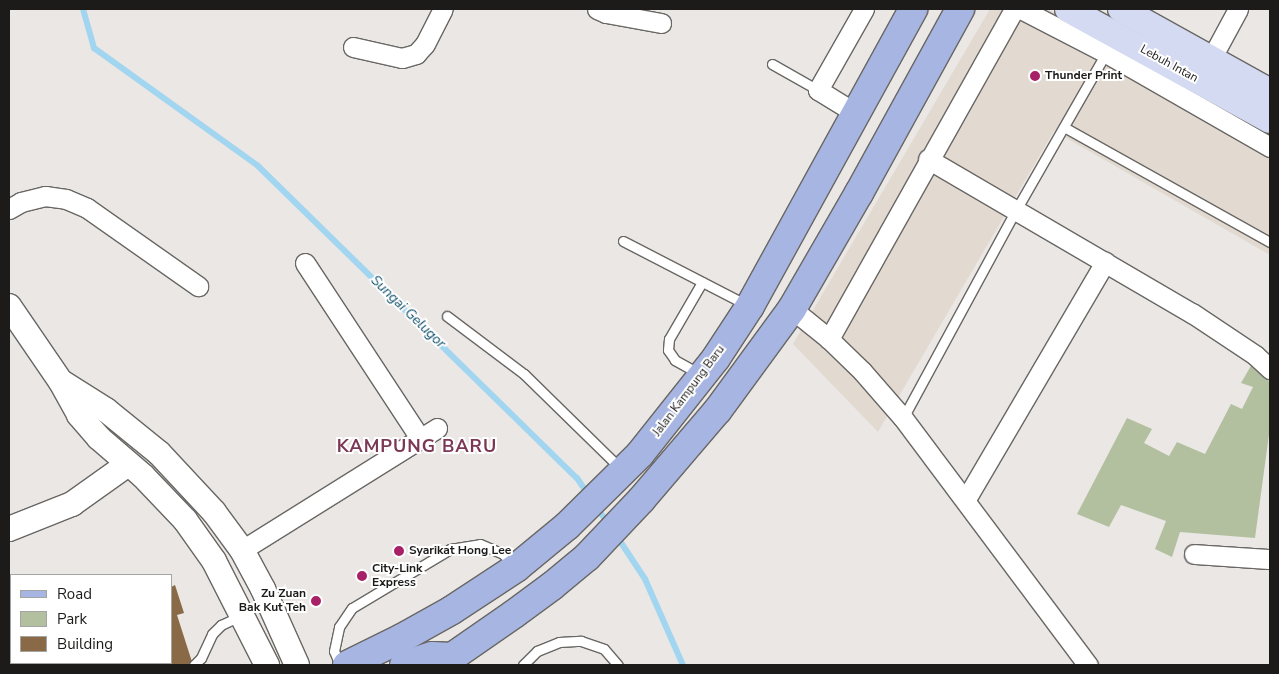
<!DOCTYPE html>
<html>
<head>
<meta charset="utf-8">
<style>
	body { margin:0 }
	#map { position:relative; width:1279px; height:674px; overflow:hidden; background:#eae7e4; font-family:"Nunito Sans",sans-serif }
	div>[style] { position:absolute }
	.built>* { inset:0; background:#e2d9d1 }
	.green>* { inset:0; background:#b3c09f }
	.stream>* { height:6px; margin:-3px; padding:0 3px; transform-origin:3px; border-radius:3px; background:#a2d5f0 }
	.building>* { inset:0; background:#8a6a46 }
	.roads { filter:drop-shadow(1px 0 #696764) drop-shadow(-1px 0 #696764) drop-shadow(0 1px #696764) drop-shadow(0 -1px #696764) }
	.service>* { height:9px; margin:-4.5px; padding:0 4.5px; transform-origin:4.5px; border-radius:4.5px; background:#fff }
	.minor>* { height:19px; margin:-9.5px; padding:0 9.5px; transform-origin:9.5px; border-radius:9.5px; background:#fff }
	.tertiary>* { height:24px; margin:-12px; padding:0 12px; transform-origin:12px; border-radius:12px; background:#fff }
	.secondary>* { height:26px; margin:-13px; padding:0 13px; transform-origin:13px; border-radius:13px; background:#d3daf1 }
	.primary>* { height:28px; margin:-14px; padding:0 14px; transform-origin:14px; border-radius:14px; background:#a7b5e2 }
	.dots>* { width:14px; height:14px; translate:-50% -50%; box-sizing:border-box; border:2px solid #fff; border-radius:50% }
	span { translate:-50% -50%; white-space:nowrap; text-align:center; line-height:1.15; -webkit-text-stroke:4px #fff; paint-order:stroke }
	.street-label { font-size:12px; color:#1c1b1a }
	.poi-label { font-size:12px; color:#1c1b1a; font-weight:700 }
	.left { translate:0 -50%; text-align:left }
	.right { translate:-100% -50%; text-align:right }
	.water-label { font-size:14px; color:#0e4f6a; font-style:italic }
	.district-label { font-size:18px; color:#7b3754; font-weight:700; letter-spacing:1px }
	.frame { position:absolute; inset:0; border:10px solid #1c1b1a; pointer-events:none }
	.legend { position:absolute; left:10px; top:574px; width:162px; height:90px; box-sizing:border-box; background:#fff; border:1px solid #a4a4a3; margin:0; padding:6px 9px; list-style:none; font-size:15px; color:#1c1b1a }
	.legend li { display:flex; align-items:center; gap:10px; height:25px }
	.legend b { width:25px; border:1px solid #a4a4a3 }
</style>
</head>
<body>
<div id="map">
	<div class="built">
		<div style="clip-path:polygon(990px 9px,1048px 9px,1270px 137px,1270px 255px,1054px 131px,878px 432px,793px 344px)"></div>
	</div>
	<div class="green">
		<div style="clip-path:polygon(1252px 364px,1266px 373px,1270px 385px,1270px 427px,1255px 538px,1180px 532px,1172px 557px,1155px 549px,1166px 521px,1121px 505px,1109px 527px,1077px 514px,1127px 418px,1152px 429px,1144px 443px,1169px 456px,1177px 442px,1205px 454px,1231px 404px,1242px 409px,1253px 387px,1241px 383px)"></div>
	</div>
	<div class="stream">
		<div style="left:83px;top:9px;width:41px;rotate:74.2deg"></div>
		<div style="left:94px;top:48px;width:202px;rotate:35.7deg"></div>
		<div style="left:258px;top:166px;width:446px;rotate:44.4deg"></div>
		<div style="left:577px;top:478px;width:22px;rotate:56deg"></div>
		<div style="left:596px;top:506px;width:23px;rotate:56deg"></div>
		<div style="left:616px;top:535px;width:53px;rotate:56.6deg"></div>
		<div style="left:645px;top:579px;width:94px;rotate:66.2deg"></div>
	</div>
	<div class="building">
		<div style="clip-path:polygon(175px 585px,184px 613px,177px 615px,193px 665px,157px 665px,157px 663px,171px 663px,171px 587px)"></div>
	</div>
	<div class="roads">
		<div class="service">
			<div style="left:772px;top:64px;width:53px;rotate:29.5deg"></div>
			<div style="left:1064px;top:127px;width:236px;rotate:29.2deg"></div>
			<div style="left:623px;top:241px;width:140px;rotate:27.3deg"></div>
			<div style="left:447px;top:316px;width:96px;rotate:37deg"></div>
			<div style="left:524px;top:374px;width:136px;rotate:44.4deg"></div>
			<div style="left:700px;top:374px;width:29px;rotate:-151deg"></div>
			<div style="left:675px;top:360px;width:12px;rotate:-125deg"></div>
			<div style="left:668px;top:350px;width:11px;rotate:-85deg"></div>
			<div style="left:669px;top:339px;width:66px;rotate:-59.9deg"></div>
			<div style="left:903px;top:418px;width:237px;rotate:-61.5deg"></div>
			<div style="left:1016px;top:210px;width:181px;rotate:-60.2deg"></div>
			<div style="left:194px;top:665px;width:10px;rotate:-45deg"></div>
			<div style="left:201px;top:658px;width:26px;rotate:-65deg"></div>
			<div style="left:212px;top:634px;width:13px;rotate:-45deg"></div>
			<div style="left:221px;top:625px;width:23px;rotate:-25deg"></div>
			<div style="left:340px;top:665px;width:15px;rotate:-113deg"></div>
			<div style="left:334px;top:651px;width:25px;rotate:-78deg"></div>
			<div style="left:339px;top:627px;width:23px;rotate:-56deg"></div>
			<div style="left:352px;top:608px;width:114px;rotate:-31deg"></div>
			<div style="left:450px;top:549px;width:30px;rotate:-9deg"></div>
			<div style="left:480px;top:544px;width:25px;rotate:23deg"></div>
			<div style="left:503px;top:554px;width:16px;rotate:47deg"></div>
			<div style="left:523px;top:665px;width:20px;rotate:-45deg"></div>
			<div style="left:537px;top:651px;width:24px;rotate:-22deg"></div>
			<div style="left:559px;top:642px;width:22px;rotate:-3deg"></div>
			<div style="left:581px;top:641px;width:24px;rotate:19deg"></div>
			<div style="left:604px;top:649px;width:21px;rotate:49deg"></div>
		</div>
		<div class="minor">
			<div style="left:597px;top:9px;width:10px;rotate:24deg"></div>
			<div style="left:606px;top:13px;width:56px;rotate:10.3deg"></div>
			<div style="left:1021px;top:9px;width:96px;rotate:27.4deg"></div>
			<div style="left:1106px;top:53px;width:189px;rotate:29.8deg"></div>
			<div style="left:353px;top:47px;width:50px;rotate:12.7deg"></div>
			<div style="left:402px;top:58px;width:15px;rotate:-16deg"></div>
			<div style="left:416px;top:54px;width:13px;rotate:-48deg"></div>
			<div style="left:425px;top:44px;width:39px;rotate:-63deg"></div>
			<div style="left:1211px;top:59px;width:57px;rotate:-61.6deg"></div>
			<div style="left:857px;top:114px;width:46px;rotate:-148.4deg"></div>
			<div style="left:818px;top:90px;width:93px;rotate:-60.4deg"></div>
			<div style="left:928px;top:159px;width:306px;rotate:30.3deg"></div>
			<div style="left:1192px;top:313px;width:76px;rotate:33.7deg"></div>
			<div style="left:1255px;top:355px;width:21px;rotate:43deg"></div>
			<div style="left:9px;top:209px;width:14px;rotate:-30deg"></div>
			<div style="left:21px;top:202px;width:25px;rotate:-14deg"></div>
			<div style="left:45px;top:196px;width:21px;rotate:8deg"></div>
			<div style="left:66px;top:199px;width:23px;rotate:23deg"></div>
			<div style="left:87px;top:208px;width:136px;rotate:35.1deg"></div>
			<div style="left:305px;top:263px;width:209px;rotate:56.7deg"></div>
			<div style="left:792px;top:309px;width:48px;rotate:39deg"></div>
			<div style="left:829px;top:339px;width:46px;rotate:44.1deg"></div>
			<div style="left:862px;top:371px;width:62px;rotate:48.9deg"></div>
			<div style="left:903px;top:418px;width:309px;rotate:53.2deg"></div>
			<div style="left:829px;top:339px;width:378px;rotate:-60.7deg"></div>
			<div style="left:966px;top:499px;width:275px;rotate:-59.6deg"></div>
			<div style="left:242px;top:550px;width:230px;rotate:-32deg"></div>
			<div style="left:1194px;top:554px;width:76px;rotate:3.8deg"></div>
		</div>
		<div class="tertiary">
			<div style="left:9px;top:306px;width:92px;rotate:55.6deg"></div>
			<div style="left:61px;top:382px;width:38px;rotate:61deg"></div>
			<div style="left:79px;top:415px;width:30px;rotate:49deg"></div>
			<div style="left:99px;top:438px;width:58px;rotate:40.8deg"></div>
			<div style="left:143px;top:476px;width:61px;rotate:46.3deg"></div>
			<div style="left:185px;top:520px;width:50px;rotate:54.7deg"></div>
			<div style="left:214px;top:561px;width:117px;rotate:63deg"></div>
			<div style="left:63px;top:383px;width:51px;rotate:32.1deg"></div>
			<div style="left:106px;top:410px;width:68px;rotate:39.1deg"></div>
			<div style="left:159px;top:453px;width:81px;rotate:47deg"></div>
			<div style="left:214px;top:512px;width:47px;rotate:53.6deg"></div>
			<div style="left:242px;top:550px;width:44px;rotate:61.7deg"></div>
			<div style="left:263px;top:589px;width:83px;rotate:65.9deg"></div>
			<div style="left:9px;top:529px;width:68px;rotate:-21.6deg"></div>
			<div style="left:72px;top:504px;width:69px;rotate:-35.5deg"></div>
		</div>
		<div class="secondary">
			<div style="left:1068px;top:9px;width:230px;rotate:28.8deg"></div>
			<div style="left:1121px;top:9px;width:171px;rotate:29.1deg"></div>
		</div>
		<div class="primary">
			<div style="left:347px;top:665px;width:61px;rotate:-26.1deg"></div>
			<div style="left:402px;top:638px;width:57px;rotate:-29.2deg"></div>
			<div style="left:452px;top:610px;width:77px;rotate:-33.3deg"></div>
			<div style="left:516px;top:568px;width:66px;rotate:-39.5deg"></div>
			<div style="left:567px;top:526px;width:103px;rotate:-44.6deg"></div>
			<div style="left:640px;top:454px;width:122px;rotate:-51.6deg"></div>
			<div style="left:716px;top:358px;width:62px;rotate:-56.8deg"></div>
			<div style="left:750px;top:306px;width:339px;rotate:-61.2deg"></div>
			<div style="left:404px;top:665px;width:29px;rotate:-18deg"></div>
			<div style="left:432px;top:656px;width:20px;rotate:3deg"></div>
			<div style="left:435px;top:665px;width:19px;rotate:-25deg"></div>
			<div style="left:452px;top:657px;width:75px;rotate:-34.7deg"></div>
			<div style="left:514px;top:614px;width:47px;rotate:-36.4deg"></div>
			<div style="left:552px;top:586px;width:45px;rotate:-39.6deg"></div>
			<div style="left:587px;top:557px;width:79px;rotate:-46.5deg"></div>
			<div style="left:641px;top:500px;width:118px;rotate:-49.5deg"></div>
			<div style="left:718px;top:410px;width:125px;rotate:-53.8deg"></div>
			<div style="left:792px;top:309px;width:134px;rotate:-60deg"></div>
			<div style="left:859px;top:193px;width:210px;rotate:-61.2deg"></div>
		</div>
	</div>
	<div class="dots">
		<div style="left:1035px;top:76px;background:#a82066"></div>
		<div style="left:399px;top:551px;background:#a82066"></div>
		<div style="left:362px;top:576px;background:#a82066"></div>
		<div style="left:316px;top:601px;background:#a82066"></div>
	</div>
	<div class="street-label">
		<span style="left:1169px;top:64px;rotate:29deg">Lebuh Intan</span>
		<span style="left:689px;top:391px;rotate:-53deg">Jalan Kampung Baru</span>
	</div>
	<div class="poi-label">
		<span class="left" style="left:1045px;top:76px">Thunder Print</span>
		<span class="left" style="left:409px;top:551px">Syarikat Hong Lee</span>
		<span class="left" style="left:372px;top:576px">City-Link<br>Express</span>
		<span class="right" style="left:306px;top:601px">Zu Zuan<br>Bak Kut Teh</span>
	</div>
	<div class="water-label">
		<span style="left:408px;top:312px;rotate:44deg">Sungai Gelugor</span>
	</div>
	<div class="district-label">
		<span style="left:417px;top:446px">KAMPUNG BARU</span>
	</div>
	<div class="frame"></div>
	<ul class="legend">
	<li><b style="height:6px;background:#a7b5e2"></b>Road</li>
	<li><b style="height:14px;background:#b3c09f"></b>Park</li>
	<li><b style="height:14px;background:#8a6a46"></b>Building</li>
	</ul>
</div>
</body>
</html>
